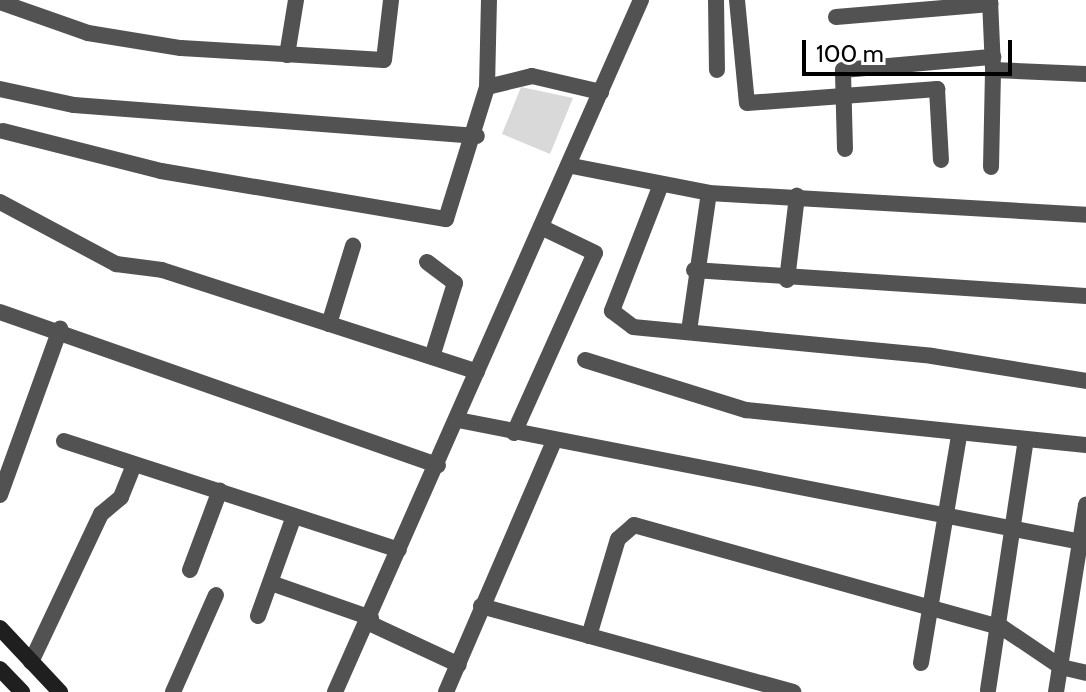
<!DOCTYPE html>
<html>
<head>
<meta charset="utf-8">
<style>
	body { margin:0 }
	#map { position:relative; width:1086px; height:692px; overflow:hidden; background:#fff; font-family:Cabin,sans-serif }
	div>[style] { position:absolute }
	.green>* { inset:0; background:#d9d9d9 }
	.street>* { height:16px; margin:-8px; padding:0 8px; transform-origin:8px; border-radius:8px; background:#525252 }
	.secondary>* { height:16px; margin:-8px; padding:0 8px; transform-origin:8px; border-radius:8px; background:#1f1f1f }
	span { translate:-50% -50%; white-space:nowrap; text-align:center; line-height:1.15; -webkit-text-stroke:8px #fff; paint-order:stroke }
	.scale { position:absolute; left:802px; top:40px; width:210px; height:36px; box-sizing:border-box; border:4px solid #000; border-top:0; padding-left:10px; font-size:24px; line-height:28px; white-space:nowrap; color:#000; -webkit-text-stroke:6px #fff; paint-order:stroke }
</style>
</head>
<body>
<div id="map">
	<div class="green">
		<div style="clip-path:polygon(521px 87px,573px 98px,550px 154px,502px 134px)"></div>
	</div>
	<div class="street">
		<div style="left:716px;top:0;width:70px;rotate:89.2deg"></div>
		<div style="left:737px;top:0;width:103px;rotate:84.5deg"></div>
		<div style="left:747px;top:103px;width:191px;rotate:-4.2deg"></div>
		<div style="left:937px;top:89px;width:71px;rotate:86.8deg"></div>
		<div style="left:990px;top:0;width:68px;rotate:87.5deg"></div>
		<div style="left:0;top:2px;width:93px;rotate:19.4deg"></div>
		<div style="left:88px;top:33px;width:94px;rotate:9.2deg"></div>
		<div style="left:181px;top:48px;width:203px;rotate:3.4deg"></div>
		<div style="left:384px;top:60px;width:60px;rotate:-83.3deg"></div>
		<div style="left:836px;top:17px;width:155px;rotate:-4.8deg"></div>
		<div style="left:287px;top:55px;width:56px;rotate:-80.7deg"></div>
		<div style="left:487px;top:87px;width:46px;rotate:-13.7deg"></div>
		<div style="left:532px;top:76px;width:71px;rotate:13.1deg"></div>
		<div style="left:0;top:89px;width:76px;rotate:12.2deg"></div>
		<div style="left:74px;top:105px;width:404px;rotate:4.4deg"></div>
		<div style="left:3px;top:131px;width:163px;rotate:14.2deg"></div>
		<div style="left:161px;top:171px;width:289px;rotate:9.6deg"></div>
		<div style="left:446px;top:219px;width:138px;rotate:-72.7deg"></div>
		<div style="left:487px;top:87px;width:87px;rotate:-88.7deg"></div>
		<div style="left:845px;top:149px;width:79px;rotate:-91.5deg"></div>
		<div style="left:843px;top:70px;width:151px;rotate:-5deg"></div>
		<div style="left:572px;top:166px;width:140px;rotate:11.1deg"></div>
		<div style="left:709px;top:193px;width:378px;rotate:3.3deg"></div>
		<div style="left:991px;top:167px;width:97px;rotate:-88.8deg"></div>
		<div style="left:993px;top:70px;width:93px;rotate:2.5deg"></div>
		<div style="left:660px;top:187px;width:133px;rotate:111.2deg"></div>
		<div style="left:612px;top:311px;width:26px;rotate:37deg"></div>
		<div style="left:633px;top:327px;width:300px;rotate:5.5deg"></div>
		<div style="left:932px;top:356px;width:156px;rotate:9.2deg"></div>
		<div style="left:0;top:202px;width:132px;rotate:28.1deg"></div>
		<div style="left:116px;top:264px;width:46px;rotate:7.4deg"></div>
		<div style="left:162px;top:270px;width:331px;rotate:17.9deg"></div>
		<div style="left:427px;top:262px;width:35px;rotate:37deg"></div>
		<div style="left:455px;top:283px;width:77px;rotate:107.3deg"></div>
		<div style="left:694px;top:270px;width:393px;rotate:3.8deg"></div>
		<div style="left:787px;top:280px;width:85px;rotate:-83.2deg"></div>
		<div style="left:0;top:312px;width:464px;rotate:19.3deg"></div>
		<div style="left:329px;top:324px;width:82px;rotate:-72.9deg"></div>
		<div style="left:689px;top:331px;width:139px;rotate:-81.8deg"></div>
		<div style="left:585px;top:360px;width:169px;rotate:17.3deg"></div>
		<div style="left:746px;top:410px;width:342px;rotate:5.9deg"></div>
		<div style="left:458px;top:420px;width:640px;rotate:11.08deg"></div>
		<div style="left:514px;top:433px;width:197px;rotate:-65.8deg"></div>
		<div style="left:595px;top:253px;width:60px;rotate:-154.3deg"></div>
		<div style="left:64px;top:441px;width:352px;rotate:18deg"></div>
		<div style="left:0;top:495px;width:177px;rotate:-70.1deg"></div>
		<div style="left:190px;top:570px;width:85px;rotate:-69.4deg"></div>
		<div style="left:271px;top:583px;width:106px;rotate:19.3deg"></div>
		<div style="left:481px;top:606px;width:324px;rotate:15.4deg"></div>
		<div style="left:258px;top:616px;width:106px;rotate:-70.2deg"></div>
		<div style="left:369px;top:623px;width:99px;rotate:25deg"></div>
		<div style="left:589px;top:636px;width:101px;rotate:-73.4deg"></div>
		<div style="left:618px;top:539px;width:21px;rotate:-41deg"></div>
		<div style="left:634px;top:525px;width:383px;rotate:15.6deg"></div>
		<div style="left:1003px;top:628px;width:70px;rotate:33.9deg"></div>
		<div style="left:1061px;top:667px;width:26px;rotate:13deg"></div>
		<div style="left:31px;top:662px;width:164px;rotate:-64.7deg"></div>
		<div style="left:101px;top:514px;width:26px;rotate:-40deg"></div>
		<div style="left:121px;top:497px;width:35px;rotate:-68deg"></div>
		<div style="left:921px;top:663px;width:230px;rotate:-80.5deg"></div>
		<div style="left:988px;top:690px;width:253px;rotate:-81.4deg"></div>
		<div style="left:173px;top:692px;width:106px;rotate:-66.1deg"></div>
		<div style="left:335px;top:692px;width:757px;rotate:-66.15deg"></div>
		<div style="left:446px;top:692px;width:271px;rotate:-66.7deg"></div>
		<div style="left:1056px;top:692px;width:190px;rotate:-80.9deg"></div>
	</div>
	<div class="secondary">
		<div style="left:0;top:628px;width:88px;rotate:46.8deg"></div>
		<div style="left:0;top:669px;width:32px;rotate:46deg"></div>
	</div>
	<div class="scale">100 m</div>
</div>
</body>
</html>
